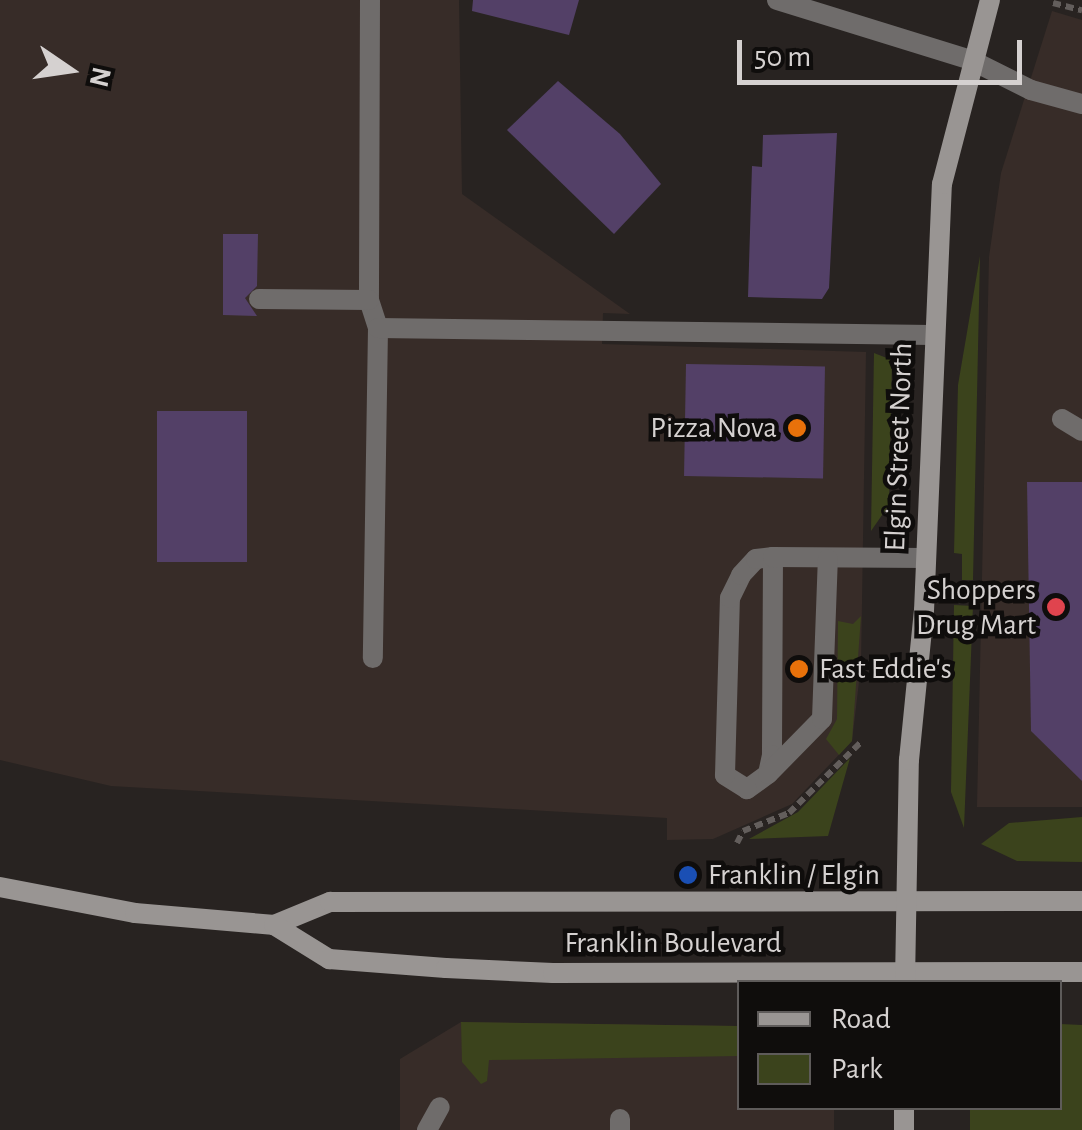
<!DOCTYPE html>
<html>
<head>
<meta charset="utf-8">
<style>
	body { margin:0 }
	#map { position:relative; width:1082px; height:1130px; overflow:hidden; background:#282321; font-family:"Alegreya Sans",sans-serif }
	div>[style] { position:absolute }
	.built>* { inset:0; background:#372c28 }
	.green>* { inset:0; background:#3b431c }
	.building>* { inset:0; background:#534067; transform-origin:0 0 }
	.path>* { height:6px; margin-top:-3px; transform-origin:0; background:repeating-linear-gradient(90deg,#635e5c 0 8px,transparent 0 13px) }
	.lane>* { height:20px; margin:-10px; padding:0 10px; transform-origin:10px; border-radius:10px; background:#6f6c6b }
	.street>* { height:20px; margin:-10px; padding:0 10px; transform-origin:10px; border-radius:10px; background:#6f6c6b }
	.secondary>* { height:20px; margin:-10px; padding:0 10px; transform-origin:10px; border-radius:10px; background:#999593 }
	.dots>* { width:28px; height:28px; translate:-50% -50%; box-sizing:border-box; border:5px solid #0f0d0c; border-radius:50% }
	span { translate:-50% -50%; white-space:nowrap; text-align:center; line-height:1.15; -webkit-text-stroke:9px #0f0d0c; paint-order:stroke }
	.poi-label { font-size:30px; color:#d5d1d0 }
	.right { translate:-100% -50%; text-align:right }
	.left { translate:0 -50%; text-align:left }
	.street-label { font-size:30px; color:#d5d1d0 }
	.legend { position:absolute; left:737px; top:980px; width:325px; height:130px; box-sizing:border-box; background:#0f0d0c; border:2px solid #5e5b5a; margin:0; padding:12px 18px; list-style:none; font-size:30px; color:#d5d1d0 }
	.legend li { display:flex; align-items:center; gap:20px; height:50px }
	.legend b { width:50px; border:2px solid #5e5b5a }
	.north { position:absolute; left:20px; top:20px; width:100px; height:100px; -webkit-text-stroke:8px #0f0d0c; paint-order:stroke; rotate:103deg; font-size:28px; font-weight:700; line-height:40px; text-align:center; color:#d5d1d0 }
	.north::after { content:''; display:block; margin:auto; width:35px; height:45px; background:#d5d1d0; clip-path:polygon(50% 0,100% 100%,50% 72%,0 100%) }
	.scale { position:absolute; left:737px; top:40px; width:285px; height:45px; box-sizing:border-box; border:5px solid #d5d1d0; border-top:0; padding-left:12px; font-size:30px; line-height:35px; white-space:nowrap; color:#d5d1d0; -webkit-text-stroke:8px #0f0d0c; paint-order:stroke }
</style>
</head>
<body>
<div id="map">
	<div class="built">
		<div style="clip-path:polygon(0 0,459px 0,462px 194px,630px 314px,603px 313px,602px 344px,866px 352px,861px 665px,852px 741px,792px 804px,713px 839px,667px 840px,667px 818px,111px 786px,0 760px)"></div>
		<div style="clip-path:polygon(1052px 11px,1082px 20px,1082px 807px,977px 807px,989px 257px,1001px 173px)"></div>
		<div style="clip-path:polygon(461px 1022px,739px 1026px,740px 1108px,834px 1108px,834px 1130px,400px 1130px,400px 1059px)"></div>
	</div>
	<div class="green">
		<div style="clip-path:polygon(980px 256px,973px 580px,962px 580px,962px 554px,954px 553px,958px 385px)"></div>
		<div style="clip-path:polygon(874px 353px,892px 360px,889px 505px,871px 531px)"></div>
		<div style="clip-path:polygon(954px 605px,973px 606px,964px 828px,951px 792px)"></div>
		<div style="clip-path:polygon(861px 616px,852px 741px,839px 755px,826px 739px,837px 719px,838px 621px,853px 624px)"></div>
		<div style="clip-path:polygon(850px 758px,828px 836px,749px 839px,798px 812px)"></div>
		<div style="clip-path:polygon(1082px 817px,1082px 862px,1017px 861px,981px 844px,1009px 823px)"></div>
		<div style="clip-path:polygon(461px 1022px,739px 1026px,739px 1056px,489px 1060px,487px 1081px,481px 1084px,462px 1062px)"></div>
		<div style="clip-path:polygon(1060px 1024px,1082px 1025px,1082px 1130px,970px 1130px,970px 1108px,1060px 1108px)"></div>
	</div>
	<div class="building">
		<div style="clip-path:polygon(473px 0,579px 0,569px 35px,472px 11px)"></div>
		<div style="clip-path:polygon(558px 81px,620px 134px,661px 184px,614px 234px,507px 130px)"></div>
		<div style="clip-path:polygon(837px 133px,829px 288px,822px 299px,748px 297px,752px 166px,762px 167px,763px 135px)"></div>
		<div style="clip-path:polygon(223px 234px,258px 234px,257px 286px,245px 298px,257px 316px,223px 315px)"></div>
		<div style="left:686px;top:364px;width:139px;height:112px;rotate:1deg"></div>
		<div style="left:247px;top:411px;width:151px;height:90px;rotate:90deg"></div>
		<div style="clip-path:polygon(1027px 482px,1082px 482px,1082px 781px,1031px 731px)"></div>
	</div>
	<div class="path">
		<div style="left:1053px;top:3px;width:30px;rotate:14deg"></div>
		<div style="left:737px;top:843px;width:13px;rotate:-63deg"></div>
		<div style="left:743px;top:831px;width:49px;rotate:-21.4deg"></div>
		<div style="left:789px;top:813px;width:100px;rotate:-44.6deg"></div>
	</div>
	<div class="lane">
		<div style="left:370px;top:0;width:300px;rotate:90.2deg"></div>
		<div style="left:369px;top:300px;width:29px;rotate:72deg"></div>
		<div style="left:378px;top:328px;width:330px;rotate:90.9deg"></div>
		<div style="left:971px;top:60px;width:67px;rotate:26.6deg"></div>
		<div style="left:1031px;top:90px;width:53px;rotate:15.4deg"></div>
		<div style="left:259px;top:299px;width:110px;rotate:0.5deg"></div>
		<div style="left:378px;top:328px;width:554px;rotate:0.72deg"></div>
		<div style="left:1062px;top:419px;width:23px;rotate:31deg"></div>
		<div style="left:773px;top:557px;width:198px;rotate:90.3deg"></div>
		<div style="left:772px;top:755px;width:19px;rotate:102deg"></div>
		<div style="left:768px;top:774px;width:26px;rotate:144deg"></div>
		<div style="left:747px;top:789px;width:26px;rotate:-148deg"></div>
		<div style="left:725px;top:775px;width:177px;rotate:-88.4deg"></div>
		<div style="left:730px;top:598px;width:25px;rotate:-64deg"></div>
		<div style="left:741px;top:575px;width:22px;rotate:-47deg"></div>
		<div style="left:756px;top:559px;width:17px;rotate:-7deg"></div>
		<div style="left:773px;top:557px;width:153px;rotate:0.4deg"></div>
		<div style="left:768px;top:774px;width:77px;rotate:-45.5deg"></div>
		<div style="left:822px;top:719px;width:160px;rotate:-87.9deg"></div>
		<div style="left:427px;top:1130px;width:26px;rotate:-61deg"></div>
		<div style="left:620px;top:1130px;width:11px;rotate:-90deg"></div>
	</div>
	<div class="street">
		<div style="left:777px;top:0;width:203px;rotate:17.2deg"></div>
	</div>
	<div class="secondary">
		<div style="left:0;top:887px;width:137px;rotate:10.9deg"></div>
		<div style="left:135px;top:913px;width:140px;rotate:4.9deg"></div>
		<div style="left:274px;top:925px;width:61px;rotate:-22.3deg"></div>
		<div style="left:330px;top:902px;width:752px;rotate:-0.08deg"></div>
		<div style="left:274px;top:925px;width:65px;rotate:31.7deg"></div>
		<div style="left:329px;top:959px;width:117px;rotate:4.4deg"></div>
		<div style="left:446px;top:968px;width:107px;rotate:2.7deg"></div>
		<div style="left:553px;top:973px;width:529px;rotate:-0.11deg"></div>
		<div style="left:905px;top:982px;width:222px;rotate:-89deg"></div>
		<div style="left:909px;top:760px;width:150px;rotate:-84.3deg"></div>
		<div style="left:924px;top:611px;width:427px;rotate:-87.6deg"></div>
		<div style="left:942px;top:184px;width:190px;rotate:-75.4deg"></div>
		<div style="left:904px;top:1130px;width:22px;rotate:-90deg"></div>
	</div>
	<div class="dots">
		<div style="left:797px;top:428px;background:#e8710a"></div>
		<div style="left:1056px;top:607px;background:#e0444e"></div>
		<div style="left:799px;top:669px;background:#e8710a"></div>
		<div style="left:688px;top:875px;background:#1a4fb4"></div>
	</div>
	<div class="poi-label">
		<span class="right" style="left:777px;top:428px">Pizza Nova</span>
		<span class="right" style="left:1036px;top:607px">Shoppers<br>Drug Mart</span>
		<span class="left" style="left:819px;top:669px">Fast Eddie's</span>
		<span class="left" style="left:708px;top:875px">Franklin / Elgin</span>
	</div>
	<div class="street-label">
		<span style="left:899px;top:447px;rotate:-88deg">Elgin Street North</span>
		<span style="left:673px;top:943px">Franklin Boulevard</span>
	</div>
	<ul class="legend">
	<li><b style="height:12px;background:#999593"></b>Road</li>
	<li><b style="height:28px;background:#3b431c"></b>Park</li>
	</ul>
	<div class="north">N</div>
	<div class="scale">50 m</div>
</div>
</body>
</html>
